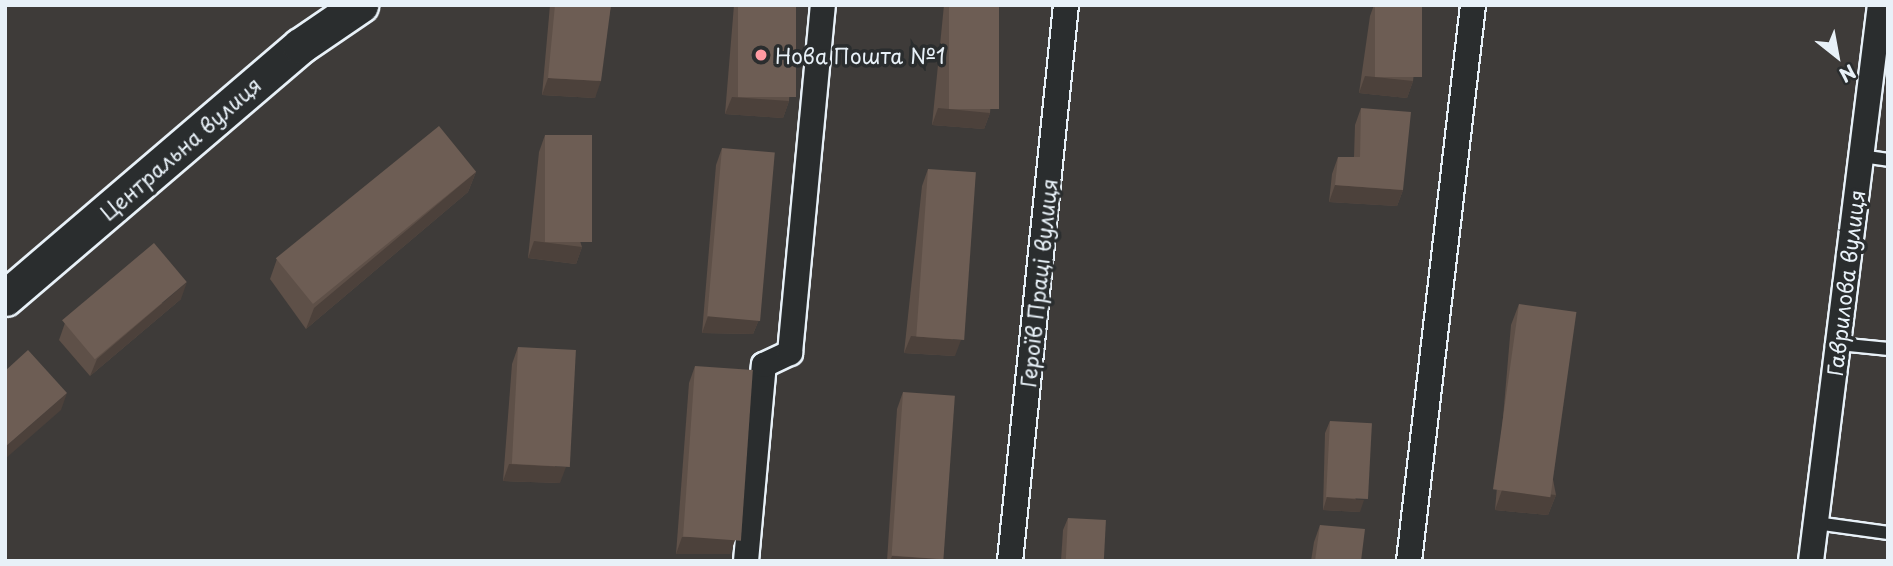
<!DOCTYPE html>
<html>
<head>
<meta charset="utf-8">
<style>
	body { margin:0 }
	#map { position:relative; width:1893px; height:566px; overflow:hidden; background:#3e3b39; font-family:"Playpen Sans",sans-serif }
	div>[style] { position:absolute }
	.roads { filter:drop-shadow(2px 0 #e8f1f8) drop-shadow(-2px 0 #e8f1f8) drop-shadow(0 2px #e8f1f8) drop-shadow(0 -2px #e8f1f8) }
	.service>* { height:12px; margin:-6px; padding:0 6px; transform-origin:6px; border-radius:6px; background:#2a2d2e }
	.minor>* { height:24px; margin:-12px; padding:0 12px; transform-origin:12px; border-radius:12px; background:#2a2d2e }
	.secondary>* { height:35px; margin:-17.5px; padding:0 17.5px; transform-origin:17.5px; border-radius:17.5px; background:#2a2d2e }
	.wall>* { inset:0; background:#5e5048 }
	.shaded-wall>* { inset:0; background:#4c413b }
	.building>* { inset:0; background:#6d5d54; transform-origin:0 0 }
	.dots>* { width:19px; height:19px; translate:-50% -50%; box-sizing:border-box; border:4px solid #2a2d2e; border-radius:50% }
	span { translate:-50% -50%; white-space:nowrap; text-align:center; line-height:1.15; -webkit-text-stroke:7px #2a2d2e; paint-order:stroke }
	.poi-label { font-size:21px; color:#e8f1f8 }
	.left { translate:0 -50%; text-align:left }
	.street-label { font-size:21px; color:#e8f1f8 }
	.frame { position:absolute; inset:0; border:7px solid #e8f1f8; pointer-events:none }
	.north { position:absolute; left:1802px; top:21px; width:70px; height:70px; -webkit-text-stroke:5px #2a2d2e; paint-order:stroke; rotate:149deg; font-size:19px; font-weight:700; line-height:28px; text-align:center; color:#e8f1f8 }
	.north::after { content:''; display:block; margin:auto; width:24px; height:32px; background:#e8f1f8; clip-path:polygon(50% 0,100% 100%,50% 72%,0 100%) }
</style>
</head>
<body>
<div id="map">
	<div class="roads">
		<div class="service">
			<div style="left:1861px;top:156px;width:27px;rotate:8deg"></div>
			<div style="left:1838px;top:344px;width:50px;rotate:5.7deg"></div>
			<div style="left:1816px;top:523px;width:73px;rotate:7.9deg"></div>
		</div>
		<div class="minor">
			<div style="left:746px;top:561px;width:197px;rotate:-84.8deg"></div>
			<div style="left:764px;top:365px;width:29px;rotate:-25deg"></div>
			<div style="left:790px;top:353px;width:350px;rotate:-84.6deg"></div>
			<div style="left:1010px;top:561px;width:559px;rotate:-84.25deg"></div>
			<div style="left:1409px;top:561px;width:560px;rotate:-83.43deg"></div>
			<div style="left:1811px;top:561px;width:560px;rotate:-82.93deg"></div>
		</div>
		<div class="secondary">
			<div style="left:5px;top:298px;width:388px;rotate:-40.5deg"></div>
			<div style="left:300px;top:46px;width:73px;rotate:-34.3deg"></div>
		</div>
	</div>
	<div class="wall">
		<div style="clip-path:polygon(550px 5px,611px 5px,595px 98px,542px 95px)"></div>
		<div style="clip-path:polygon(734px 5px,796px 5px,789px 101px,783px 118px,725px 114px)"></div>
		<div style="clip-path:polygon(944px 5px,999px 5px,990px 113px,984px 129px,932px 125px)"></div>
		<div style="clip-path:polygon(1374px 5px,1422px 5px,1413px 81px,1407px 98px,1359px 93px,1370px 16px)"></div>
		<div style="clip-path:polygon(1361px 108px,1403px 190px,1397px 206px,1329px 202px,1332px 174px,1338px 157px,1354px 157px,1355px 125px)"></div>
		<div style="clip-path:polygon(545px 135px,582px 247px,576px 264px,528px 258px,539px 152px)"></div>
		<div style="clip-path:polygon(722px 148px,760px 317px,753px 334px,702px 333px,716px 165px)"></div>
		<div style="clip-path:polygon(928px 169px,955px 356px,904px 353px,922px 186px)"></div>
		<div style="clip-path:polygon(476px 172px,468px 192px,306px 329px,270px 279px,277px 259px)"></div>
		<div style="clip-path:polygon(181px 299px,90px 376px,59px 340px,65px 323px)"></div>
		<div style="clip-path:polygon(1519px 304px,1556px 495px,1548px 515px,1495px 510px,1511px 325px)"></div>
		<div style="clip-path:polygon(518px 347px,560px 483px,503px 481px,512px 364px)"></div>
		<div style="clip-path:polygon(695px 366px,736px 537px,730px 554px,676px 554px,689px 383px)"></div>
		<div style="clip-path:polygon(903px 392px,940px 559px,940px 561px,887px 561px,897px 409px)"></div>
		<div style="clip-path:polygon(1330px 421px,1360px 512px,1323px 510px,1325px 433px)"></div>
		<div style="clip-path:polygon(1068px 518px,1104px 561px,1061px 561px,1063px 530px)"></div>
		<div style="clip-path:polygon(1320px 525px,1361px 561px,1311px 561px,1314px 542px)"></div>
	</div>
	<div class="shaded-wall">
		<div style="clip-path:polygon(1365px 76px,1413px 81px,1407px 98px,1359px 93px)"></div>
		<div style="clip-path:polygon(548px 78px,601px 81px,595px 98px,542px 95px)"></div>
		<div style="clip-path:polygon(732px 97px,789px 101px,783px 118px,725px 114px)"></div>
		<div style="clip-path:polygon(938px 108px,990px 113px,984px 129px,932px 125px)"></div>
		<div style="clip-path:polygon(476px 172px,468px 192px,306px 329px,314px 308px)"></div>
		<div style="clip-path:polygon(1335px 185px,1403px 190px,1397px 206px,1329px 202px)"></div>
		<div style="clip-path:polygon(534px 241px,582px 247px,576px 264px,528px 258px)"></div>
		<div style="clip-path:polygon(187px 282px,181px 299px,90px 376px,97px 359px)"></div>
		<div style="clip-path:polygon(708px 316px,760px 317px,753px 334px,702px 333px)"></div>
		<div style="clip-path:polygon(911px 336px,961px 340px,955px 356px,904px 353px)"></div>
		<div style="clip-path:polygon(67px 393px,61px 410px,5px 459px,5px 447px)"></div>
		<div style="clip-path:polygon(509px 464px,566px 467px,560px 483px,503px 481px)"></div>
		<div style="clip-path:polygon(1502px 490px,1556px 495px,1548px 515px,1495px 510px)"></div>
		<div style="clip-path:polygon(1327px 497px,1364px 500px,1360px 512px,1323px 510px)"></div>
		<div style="clip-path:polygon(682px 537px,736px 537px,730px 554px,676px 554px)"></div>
		<div style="clip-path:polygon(892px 556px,940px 559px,940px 561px,890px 561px)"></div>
	</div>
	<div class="building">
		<div style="clip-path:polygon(555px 5px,611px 5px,601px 81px,548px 78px)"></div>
		<div style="left:738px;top:5px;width:58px;height:92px"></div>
		<div style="left:949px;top:5px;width:50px;height:104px"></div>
		<div style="left:1375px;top:5px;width:47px;height:72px"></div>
		<div style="clip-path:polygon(1361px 108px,1411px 112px,1403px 190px,1335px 185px,1338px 157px,1360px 157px)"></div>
		<div style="left:439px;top:126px;width:59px;height:210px;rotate:51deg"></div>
		<div style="left:545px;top:135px;width:47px;height:107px"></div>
		<div style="left:722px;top:148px;width:53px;height:169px;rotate:5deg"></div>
		<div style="left:928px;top:169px;width:48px;height:168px;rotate:4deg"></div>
		<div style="left:154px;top:243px;width:51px;height:120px;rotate:50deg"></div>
		<div style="left:1519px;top:304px;width:58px;height:187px;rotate:8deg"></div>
		<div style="left:518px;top:347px;width:58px;height:117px;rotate:3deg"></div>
		<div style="clip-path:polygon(28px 350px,67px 393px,5px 447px,5px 371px)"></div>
		<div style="left:695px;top:366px;width:58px;height:171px;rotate:4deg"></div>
		<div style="left:903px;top:392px;width:52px;height:164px;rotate:4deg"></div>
		<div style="left:1330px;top:421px;width:42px;height:76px;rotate:3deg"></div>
		<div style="left:1068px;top:518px;width:38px;height:43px;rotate:3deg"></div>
		<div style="clip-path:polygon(1320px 525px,1365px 529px,1361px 561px,1315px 561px)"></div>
	</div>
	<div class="dots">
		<div style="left:761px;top:55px;background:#ff9aa2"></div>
	</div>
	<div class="poi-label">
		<span class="left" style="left:775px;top:55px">Нова Пошта №1</span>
	</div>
	<div class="street-label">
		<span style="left:180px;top:148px;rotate:-41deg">Центральна вулиця</span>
		<span style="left:1038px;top:283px;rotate:-84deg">Героїв Праці вулиця</span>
		<span style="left:1845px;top:283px;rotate:-83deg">Гаврилова вулиця</span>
	</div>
	<div class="frame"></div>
	<div class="north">N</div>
</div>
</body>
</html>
